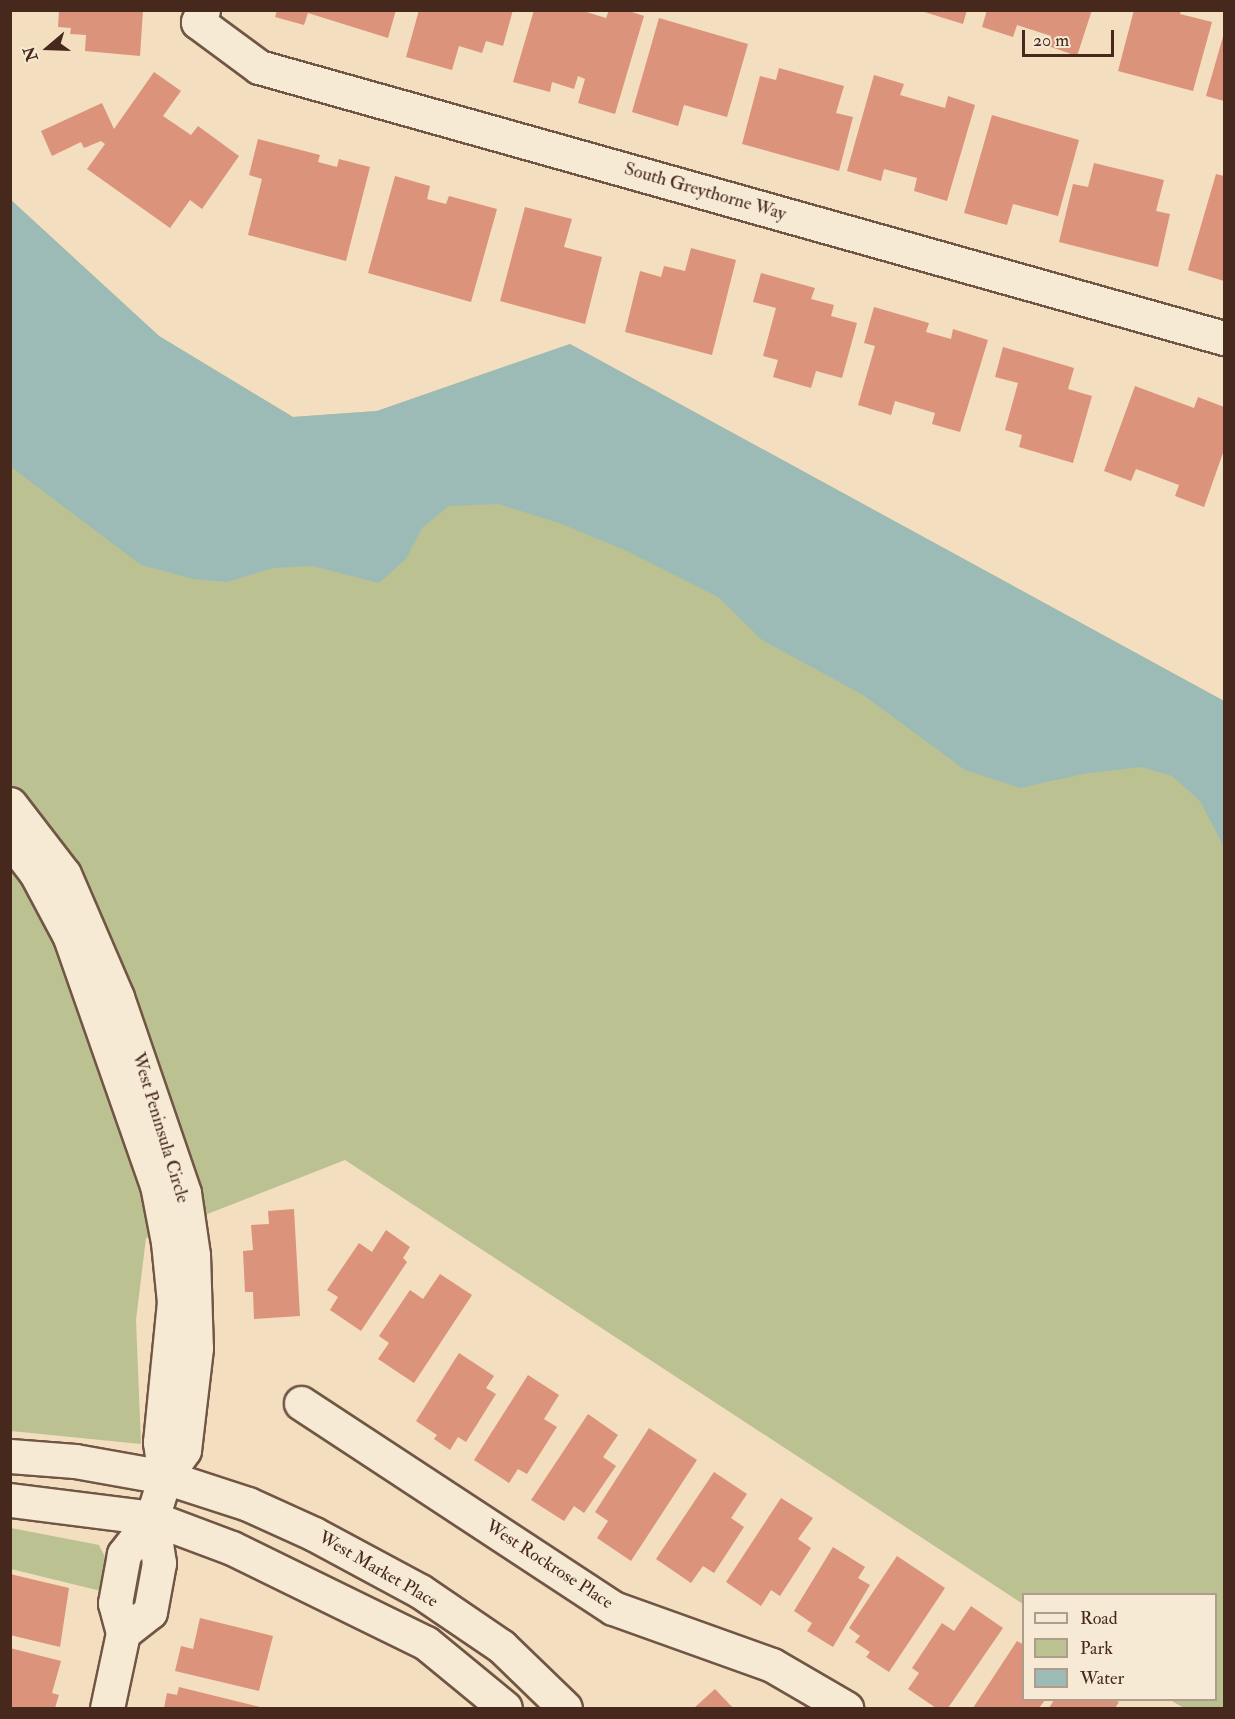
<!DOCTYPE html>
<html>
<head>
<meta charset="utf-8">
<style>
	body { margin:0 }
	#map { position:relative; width:1235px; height:1719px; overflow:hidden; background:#f3debf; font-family:"IM FELL Double Pica",serif }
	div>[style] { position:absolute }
	.green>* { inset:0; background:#bcc191 }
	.water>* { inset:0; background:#9cbbb7 }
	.building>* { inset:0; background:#dc937b }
	.roads { filter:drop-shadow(2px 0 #715645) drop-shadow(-2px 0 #715645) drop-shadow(0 2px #715645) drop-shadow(0 -2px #715645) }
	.minor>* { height:33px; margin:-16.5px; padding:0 16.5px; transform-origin:16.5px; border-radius:16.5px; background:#f7ead5 }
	span { translate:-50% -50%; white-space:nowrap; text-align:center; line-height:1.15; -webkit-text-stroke:6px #f7ead5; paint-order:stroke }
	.street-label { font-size:18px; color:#46281c }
	.frame { position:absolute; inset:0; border:12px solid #46281c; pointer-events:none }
	.legend { position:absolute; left:1022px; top:1593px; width:195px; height:108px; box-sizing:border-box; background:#f7ead5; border:2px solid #b09c8b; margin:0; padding:8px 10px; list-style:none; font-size:18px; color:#46281c }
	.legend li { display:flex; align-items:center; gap:12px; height:30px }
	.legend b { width:30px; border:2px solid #b09c8b }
	.north { position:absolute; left:18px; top:18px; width:60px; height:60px; -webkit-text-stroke:4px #f7ead5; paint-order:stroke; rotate:251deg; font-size:16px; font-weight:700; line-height:24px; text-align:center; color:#46281c }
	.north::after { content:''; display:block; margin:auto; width:21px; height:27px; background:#46281c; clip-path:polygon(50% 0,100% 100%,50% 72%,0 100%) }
	.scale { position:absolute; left:1022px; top:30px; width:92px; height:27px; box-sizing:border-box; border:3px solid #46281c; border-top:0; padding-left:8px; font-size:18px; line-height:21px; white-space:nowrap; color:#46281c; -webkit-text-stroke:4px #f7ead5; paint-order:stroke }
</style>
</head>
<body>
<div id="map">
	<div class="green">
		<div style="clip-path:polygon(11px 200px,159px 336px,293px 417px,377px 411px,570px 344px,1224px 701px,1224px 1708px,1184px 1708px,1170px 1700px,1216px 1700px,1216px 1594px,1024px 1594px,1023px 1604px,345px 1160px,146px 1238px,136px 1320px,141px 1444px,11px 1431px)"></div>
		<div style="clip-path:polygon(11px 1528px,99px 1545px,106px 1559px,101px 1591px,11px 1569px)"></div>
	</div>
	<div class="water">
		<div style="clip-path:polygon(11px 200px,159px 336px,293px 417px,377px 411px,570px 344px,1224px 701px,1224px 847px,1200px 801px,1172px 776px,1141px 767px,1083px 774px,1020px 788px,965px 770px,863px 695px,762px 640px,718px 597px,627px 551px,559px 523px,498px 504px,449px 506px,422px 528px,406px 559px,379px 583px,312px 566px,273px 568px,227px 582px,194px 579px,141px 565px,11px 467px)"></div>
	</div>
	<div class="building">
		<div style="clip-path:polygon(59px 10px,143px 10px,140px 56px,85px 51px,86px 35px,70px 34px,71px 28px,58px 27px)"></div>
		<div style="clip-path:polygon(277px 10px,396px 10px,388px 38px,308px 13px,304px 25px,275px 17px)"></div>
		<div style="clip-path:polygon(419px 10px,513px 10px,503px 46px,486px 41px,482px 53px,459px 46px,452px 70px,406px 57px)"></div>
		<div style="clip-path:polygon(534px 10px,580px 10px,606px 18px,609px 10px,626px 10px,644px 16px,615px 114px,578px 103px,585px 79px,578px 76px,574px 89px,552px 82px,550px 92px,513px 82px)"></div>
		<div style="clip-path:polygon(918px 10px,967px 10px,963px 24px)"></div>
		<div style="clip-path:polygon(987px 10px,1092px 10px,1077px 56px,1048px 46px,1051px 36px,1017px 25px,1013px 37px,982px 27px)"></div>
		<div style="clip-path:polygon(1134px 10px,1181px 10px,1180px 14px,1212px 22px,1193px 91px,1118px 71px)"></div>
		<div style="clip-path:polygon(659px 18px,748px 44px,727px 117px,684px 105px,678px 126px,632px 112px)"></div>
		<div style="clip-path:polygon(1224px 33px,1224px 101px,1206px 96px)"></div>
		<div style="clip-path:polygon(779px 68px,844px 86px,836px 113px,853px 117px,839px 171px,742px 144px,760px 76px,776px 80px)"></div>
		<div style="clip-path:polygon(154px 72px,181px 91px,163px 116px,191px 135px,198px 126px,239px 156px,202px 209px,190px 200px,170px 228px,87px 169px,105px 144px,101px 141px,84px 148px,81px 142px,52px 156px,41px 131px,102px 103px,114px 129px)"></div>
		<div style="clip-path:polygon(874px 75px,904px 84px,900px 95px,945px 108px,948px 96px,975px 105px,947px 201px,914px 191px,917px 178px,884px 169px,881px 181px,847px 171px)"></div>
		<div style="clip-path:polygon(992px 115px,1079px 140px,1058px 216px,1013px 204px,1007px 225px,964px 213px)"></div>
		<div style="clip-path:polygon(258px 139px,320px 155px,318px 162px,337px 167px,339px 159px,370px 167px,346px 261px,248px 235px,262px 179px,249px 175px)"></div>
		<div style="clip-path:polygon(1094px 163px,1164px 180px,1156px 211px,1170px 214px,1158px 267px,1059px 242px,1073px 184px,1088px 187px)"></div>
		<div style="clip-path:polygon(1216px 174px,1224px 176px,1224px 281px,1188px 270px)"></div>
		<div style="clip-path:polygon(395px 176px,430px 186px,427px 199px,446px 204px,449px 196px,497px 209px,471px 302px,368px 273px)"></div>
		<div style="clip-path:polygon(525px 207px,572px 219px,564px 247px,602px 257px,585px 324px,500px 301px)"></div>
		<div style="clip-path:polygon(691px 248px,736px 260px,712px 355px,625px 332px,640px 271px,661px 277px,664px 266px,685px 271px)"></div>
		<div style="clip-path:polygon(761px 273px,815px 288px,811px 299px,834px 305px,831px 316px,857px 323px,842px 378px,816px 371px,811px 388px,773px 377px,778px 360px,763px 356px,776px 308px,753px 302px)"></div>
		<div style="clip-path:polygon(874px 307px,929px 323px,926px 332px,951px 339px,953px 329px,988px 340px,960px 432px,932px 424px,935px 413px,895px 401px,891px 415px,858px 405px,875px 346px,864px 343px)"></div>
		<div style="clip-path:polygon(1003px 347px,1074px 368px,1068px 389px,1092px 396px,1073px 463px,1019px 447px,1022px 435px,1005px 430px,1018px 383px,995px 377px)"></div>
		<div style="clip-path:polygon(1135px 386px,1194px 408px,1198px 397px,1224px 407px,1224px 450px,1204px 507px,1175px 496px,1179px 485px,1136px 469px,1131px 481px,1104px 471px)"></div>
		<div style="clip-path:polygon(294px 1209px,300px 1316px,254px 1319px,253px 1292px,245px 1292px,243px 1251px,253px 1250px,251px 1225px,269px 1224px,268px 1211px)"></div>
		<div style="clip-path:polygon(386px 1230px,410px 1247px,403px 1258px,407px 1262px,361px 1331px,330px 1310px,338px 1297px,327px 1290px,359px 1243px,372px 1252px)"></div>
		<div style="clip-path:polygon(440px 1274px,472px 1295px,414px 1383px,378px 1359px,389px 1343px,379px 1336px,410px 1290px,423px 1299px)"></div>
		<div style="clip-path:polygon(459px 1353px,494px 1376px,486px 1388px,496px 1394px,466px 1442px,458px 1437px,450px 1450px,434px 1439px,437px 1435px,416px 1421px)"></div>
		<div style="clip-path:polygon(528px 1375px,559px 1395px,544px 1419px,557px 1427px,527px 1474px,518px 1469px,509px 1483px,474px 1460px)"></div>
		<div style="clip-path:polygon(588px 1414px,618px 1435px,603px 1457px,616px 1466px,584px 1513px,574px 1506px,564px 1521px,531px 1500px)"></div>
		<div style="clip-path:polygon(649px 1428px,697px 1460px,631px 1561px,597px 1538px,608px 1521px,595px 1512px)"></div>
		<div style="clip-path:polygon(714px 1472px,747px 1494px,731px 1518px,744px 1527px,714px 1573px,703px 1566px,691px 1583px,656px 1559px)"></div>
		<div style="clip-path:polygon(781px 1498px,813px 1518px,798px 1539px,811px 1548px,780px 1596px,771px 1590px,761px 1606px,726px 1582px)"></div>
		<div style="clip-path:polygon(833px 1547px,865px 1567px,858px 1578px,870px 1585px,833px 1647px,807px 1631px,812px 1623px,794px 1611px)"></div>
		<div style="clip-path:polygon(897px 1556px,945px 1588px,889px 1672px,866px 1657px,870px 1652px,855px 1642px,860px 1636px,849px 1628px)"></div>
		<div style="clip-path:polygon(10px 1574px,69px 1588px,60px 1647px,10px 1635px)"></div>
		<div style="clip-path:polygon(971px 1606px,1003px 1628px,948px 1708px,936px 1708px,908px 1689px,919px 1673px,912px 1668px,942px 1623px,954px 1631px)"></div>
		<div style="clip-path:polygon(200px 1618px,273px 1636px,259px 1691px,175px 1671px,181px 1646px,193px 1649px)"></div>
		<div style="clip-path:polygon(1017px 1641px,1024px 1645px,1024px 1700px,1045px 1700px,1039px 1708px,973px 1708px)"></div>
		<div style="clip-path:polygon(10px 1648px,61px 1661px,52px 1693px,59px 1695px,55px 1708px,10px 1708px)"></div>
		<div style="clip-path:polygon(179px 1687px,264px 1708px,164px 1708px,167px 1693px,177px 1695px)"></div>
		<div style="clip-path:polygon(715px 1689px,733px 1708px,694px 1708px)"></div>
		<div style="clip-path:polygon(1054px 1700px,1115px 1700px,1119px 1702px,1115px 1708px,1049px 1708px)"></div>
	</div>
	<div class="roads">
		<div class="minor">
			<div style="left:203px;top:10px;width:13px;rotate:113deg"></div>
			<div style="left:198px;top:22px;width:76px;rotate:36.4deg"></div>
			<div style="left:259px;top:67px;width:1002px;rotate:15.69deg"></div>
			<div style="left:10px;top:804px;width:88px;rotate:52.4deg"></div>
			<div style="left:64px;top:874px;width:134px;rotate:66.7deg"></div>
			<div style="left:117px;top:997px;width:207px;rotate:71.1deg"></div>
			<div style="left:184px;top:1193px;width:63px;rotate:81.7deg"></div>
			<div style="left:193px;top:1255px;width:93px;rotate:88.2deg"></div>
			<div style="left:196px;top:1348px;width:103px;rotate:96.7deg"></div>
			<div style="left:184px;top:1450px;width:33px;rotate:125deg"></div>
			<div style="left:165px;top:1477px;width:43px;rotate:107.6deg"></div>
			<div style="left:152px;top:1518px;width:46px;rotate:127.9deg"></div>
			<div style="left:124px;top:1554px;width:50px;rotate:100.4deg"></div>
			<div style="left:115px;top:1603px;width:31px;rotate:75deg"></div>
			<div style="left:123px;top:1633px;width:77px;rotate:102deg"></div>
			<div style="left:10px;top:839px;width:43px;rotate:52.6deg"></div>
			<div style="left:36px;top:873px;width:72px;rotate:62deg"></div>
			<div style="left:70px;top:937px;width:263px;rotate:70.7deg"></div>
			<div style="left:157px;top:1185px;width:58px;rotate:79.1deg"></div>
			<div style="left:168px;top:1242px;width:60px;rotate:84.3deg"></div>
			<div style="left:174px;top:1302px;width:141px;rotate:95.7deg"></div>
			<div style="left:160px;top:1442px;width:35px;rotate:82deg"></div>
			<div style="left:301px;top:1403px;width:373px;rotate:33.3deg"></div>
			<div style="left:613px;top:1608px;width:169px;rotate:19.7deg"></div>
			<div style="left:772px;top:1665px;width:86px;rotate:30.2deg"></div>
			<div style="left:10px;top:1456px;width:65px;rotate:4.4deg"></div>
			<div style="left:75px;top:1461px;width:91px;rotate:10.1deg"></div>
			<div style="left:165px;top:1477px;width:87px;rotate:18deg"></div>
			<div style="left:248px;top:1504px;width:72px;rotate:24.4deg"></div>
			<div style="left:314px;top:1534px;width:120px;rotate:28.3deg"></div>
			<div style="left:420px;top:1591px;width:98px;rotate:34.2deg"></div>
			<div style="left:501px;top:1646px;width:89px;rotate:44.1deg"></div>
			<div style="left:10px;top:1500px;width:143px;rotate:7.2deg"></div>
			<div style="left:152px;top:1518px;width:85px;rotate:20.6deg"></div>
			<div style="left:232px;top:1548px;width:216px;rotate:26.1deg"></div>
			<div style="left:426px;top:1643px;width:102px;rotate:39.4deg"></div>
			<div style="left:123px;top:1633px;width:34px;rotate:-38deg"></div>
			<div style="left:150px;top:1612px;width:50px;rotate:-79.6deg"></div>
			<div style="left:159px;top:1563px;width:46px;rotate:-98.8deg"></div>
		</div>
	</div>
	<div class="street-label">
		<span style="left:705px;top:192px;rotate:16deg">South Greythorne Way</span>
		<span style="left:160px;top:1128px;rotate:73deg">West Peninsula Circle</span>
		<span style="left:549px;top:1565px;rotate:33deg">West Rockrose Place</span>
		<span style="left:378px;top:1570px;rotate:30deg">West Market Place</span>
	</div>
	<div class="frame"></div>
	<ul class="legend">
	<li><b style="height:8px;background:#f7ead5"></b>Road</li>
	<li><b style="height:16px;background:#bcc191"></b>Park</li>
	<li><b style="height:16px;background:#9cbbb7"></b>Water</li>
	</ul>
	<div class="north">N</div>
	<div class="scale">20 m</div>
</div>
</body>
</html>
